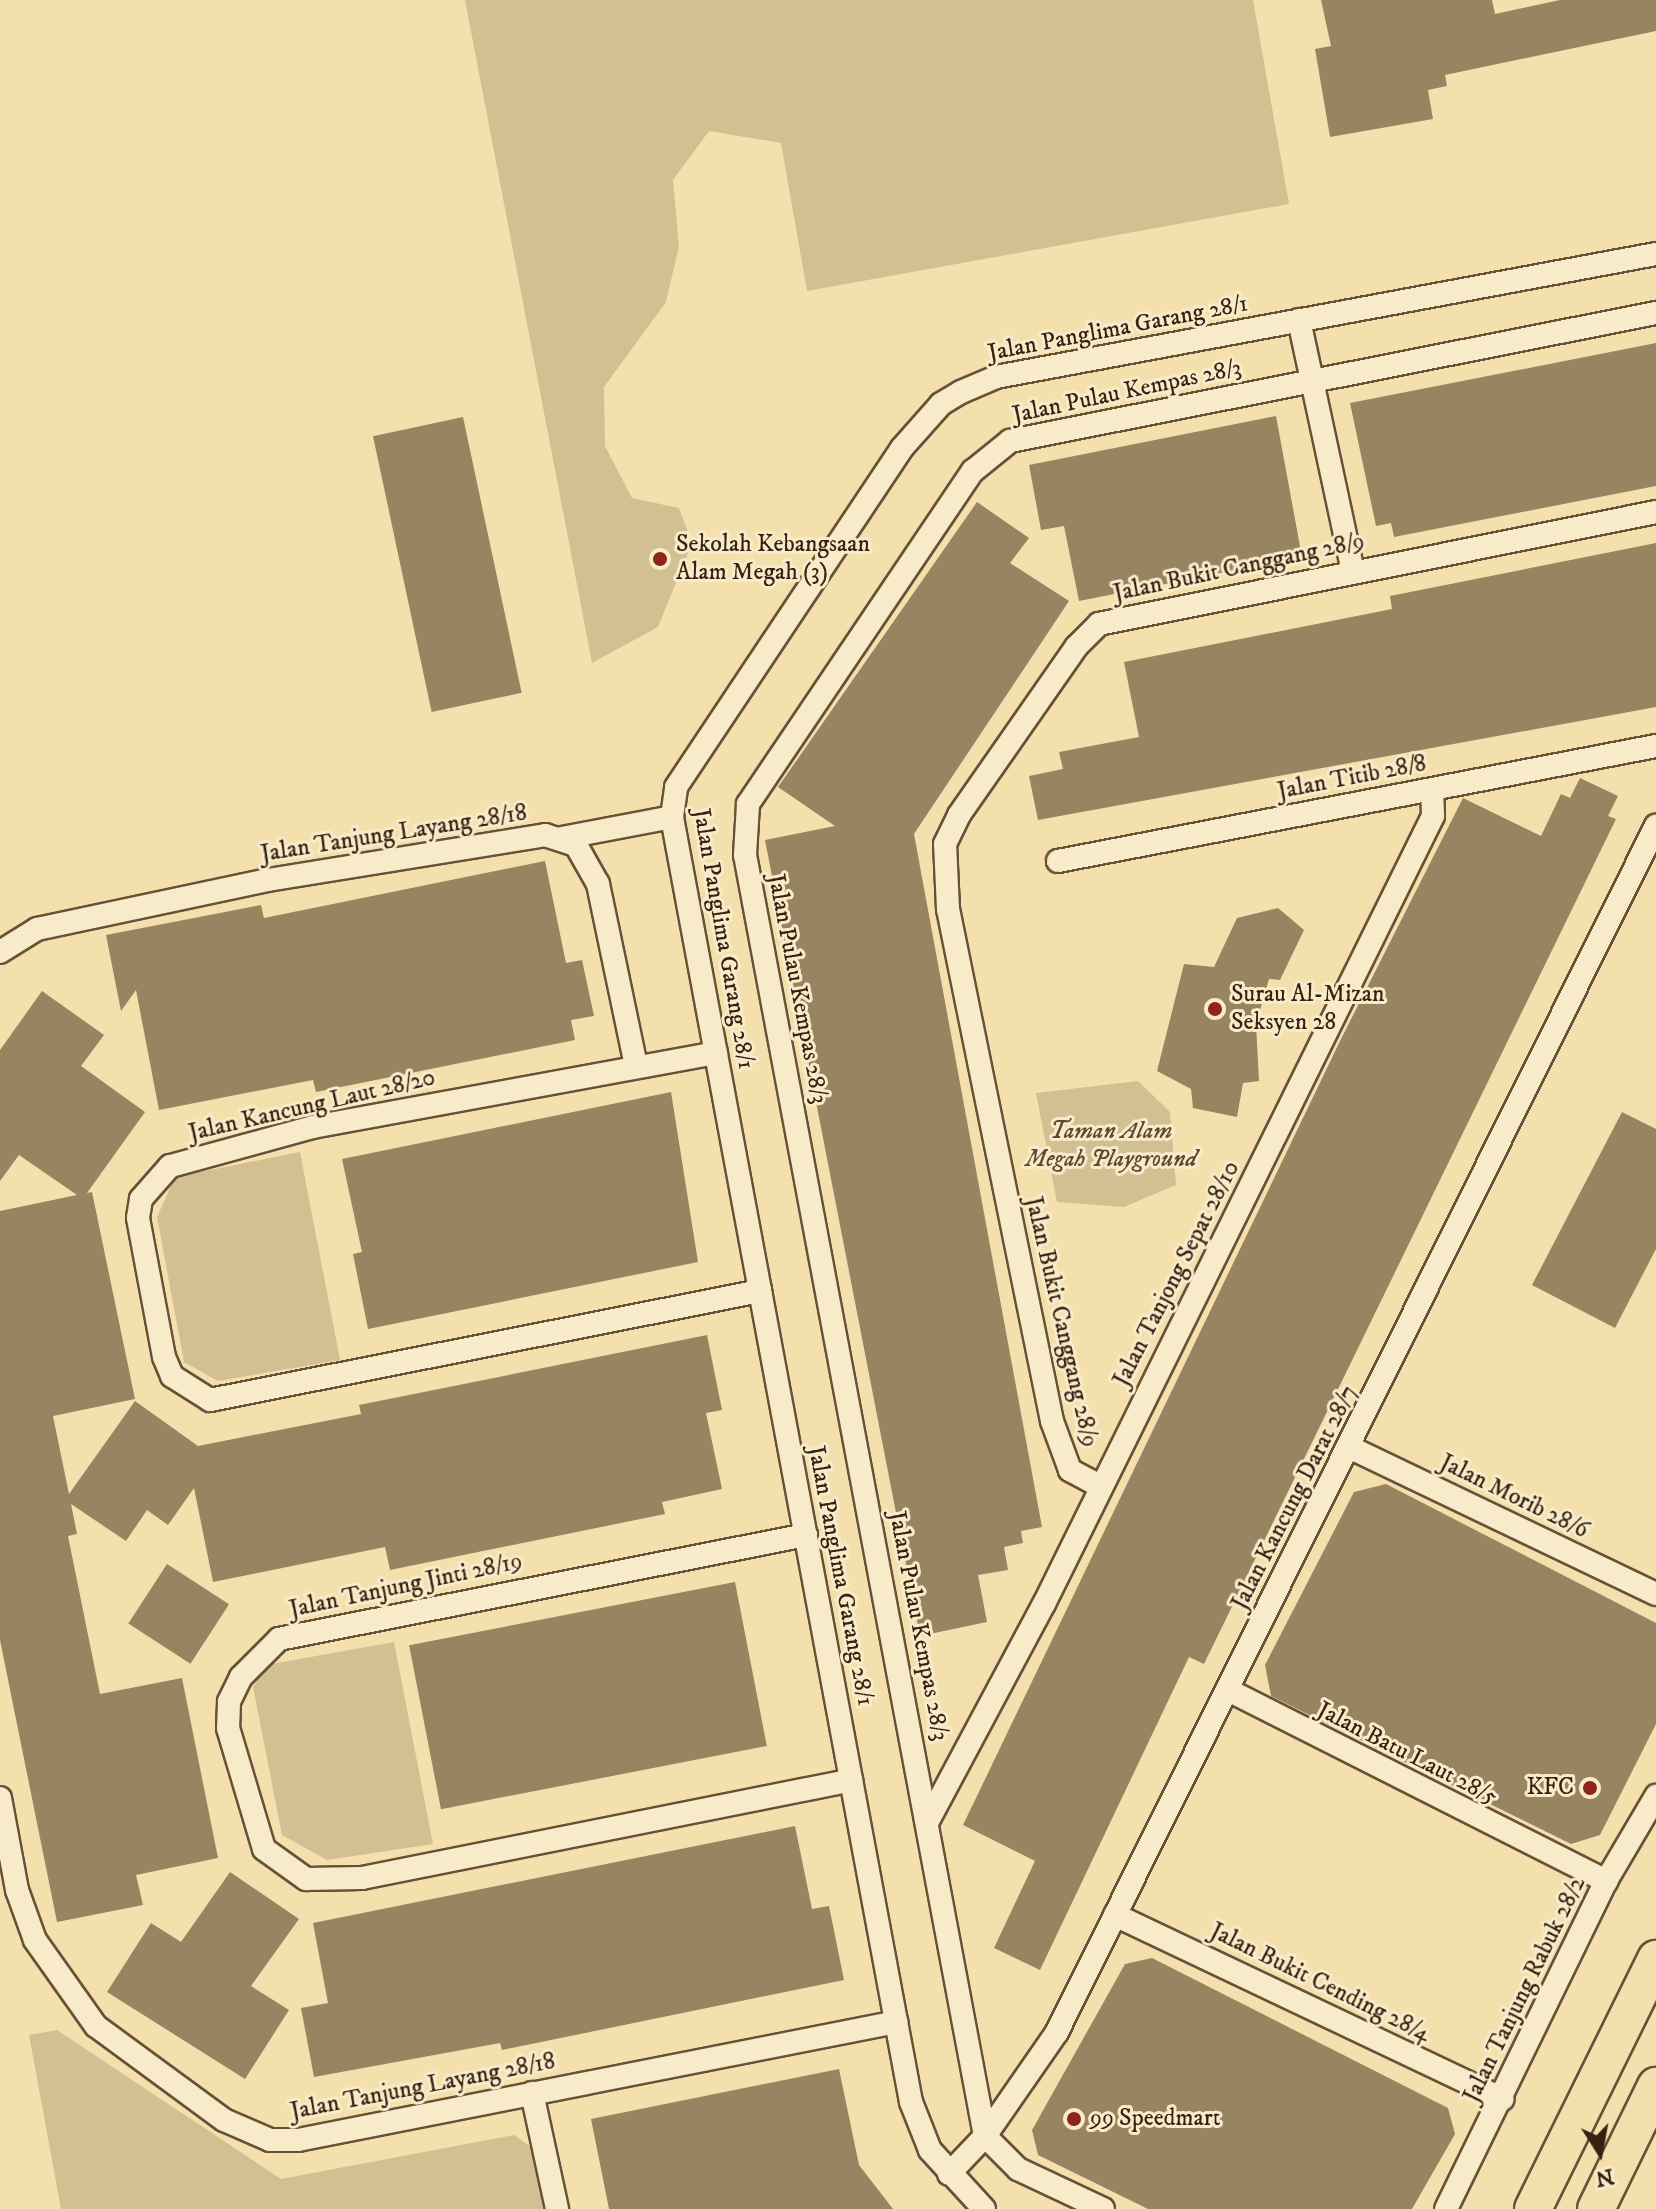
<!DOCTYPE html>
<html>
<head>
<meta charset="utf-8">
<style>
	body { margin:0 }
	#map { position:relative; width:1656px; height:2209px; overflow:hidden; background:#f3e0ad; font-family:"IM FELL DW Pica",serif }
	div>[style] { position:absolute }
	.green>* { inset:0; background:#d3c092 }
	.building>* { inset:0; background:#998462; transform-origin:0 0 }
	.roads { filter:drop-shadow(2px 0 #675137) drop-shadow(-2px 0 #675137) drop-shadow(0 2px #675137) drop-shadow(0 -2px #675137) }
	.street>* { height:22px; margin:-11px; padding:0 11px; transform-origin:11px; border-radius:11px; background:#f7ebca }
	.primary>* { height:36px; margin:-18px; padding:0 18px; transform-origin:18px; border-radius:18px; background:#f3e0ad }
	.dots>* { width:22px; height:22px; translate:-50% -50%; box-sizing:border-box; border:4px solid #f7ebca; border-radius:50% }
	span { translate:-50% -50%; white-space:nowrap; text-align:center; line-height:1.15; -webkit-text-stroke:6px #f7ebca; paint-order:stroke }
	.street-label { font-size:24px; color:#382110 }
	.poi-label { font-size:24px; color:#382110 }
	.left { translate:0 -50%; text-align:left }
	.right { translate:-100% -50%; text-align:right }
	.park-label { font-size:24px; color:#5f4930; font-style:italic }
	.north { position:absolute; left:1560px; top:2113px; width:80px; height:80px; -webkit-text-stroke:6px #f7ebca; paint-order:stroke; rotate:169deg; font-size:22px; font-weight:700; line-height:32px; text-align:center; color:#382110 }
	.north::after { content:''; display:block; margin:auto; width:28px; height:36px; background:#382110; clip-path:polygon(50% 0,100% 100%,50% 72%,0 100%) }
</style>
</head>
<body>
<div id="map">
	<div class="green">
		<div style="clip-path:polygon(465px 0,1253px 0,1289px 204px,807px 291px,781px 143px,709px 131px,673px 180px,679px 246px,666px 302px,604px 387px,605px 446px,632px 498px,679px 508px,692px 543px,658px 627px,592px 663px)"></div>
		<div style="clip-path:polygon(1138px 1081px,1170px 1112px,1176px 1185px,1124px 1207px,1057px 1202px,1036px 1093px)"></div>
		<div style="clip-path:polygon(300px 1152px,340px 1360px,218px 1381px,184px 1362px,157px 1217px,175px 1177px)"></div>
		<div style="clip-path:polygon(394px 1642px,433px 1844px,327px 1860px,282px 1835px,253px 1687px,266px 1665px)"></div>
		<div style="clip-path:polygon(57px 2030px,281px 2179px,514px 2135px,532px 2148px,544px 2209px,61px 2209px,29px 2035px)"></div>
	</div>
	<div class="building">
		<div style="clip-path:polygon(1321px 0,1492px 0,1495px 14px,1560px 0,1656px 0,1656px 31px,1445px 75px,1447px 86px,1428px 90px,1433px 119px,1330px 137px,1315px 49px,1331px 46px)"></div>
		<div style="clip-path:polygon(1656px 343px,1656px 486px,1394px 537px,1391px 523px,1376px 526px,1350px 403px)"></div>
		<div style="clip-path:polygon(1276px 416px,1302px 557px,1079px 601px,1064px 526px,1041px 530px,1029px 465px)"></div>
		<div style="left:463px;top:417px;width:282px;height:92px;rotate:78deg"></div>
		<div style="clip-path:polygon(977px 502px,1029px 538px,1010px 563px,1069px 601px,914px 834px,1042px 1527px,1021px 1531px,1023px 1543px,1004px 1547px,1008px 1570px,978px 1575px,987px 1622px,920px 1636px,765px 840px,835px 826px,778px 787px)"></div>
		<div style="clip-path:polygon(1656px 543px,1656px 707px,1038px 820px,1029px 776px,1063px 769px,1059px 752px,1139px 737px,1124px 662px,1392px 609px,1390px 596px)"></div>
		<div style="clip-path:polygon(1580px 778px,1618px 796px,1608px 816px,1616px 819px,1204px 1664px,1189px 1657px,1040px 1970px,994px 1948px,1035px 1861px,963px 1825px,1340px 1041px,1463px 798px,1541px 836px,1561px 794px,1570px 798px)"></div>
		<div style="clip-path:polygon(545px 861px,566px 963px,582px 960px,594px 1016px,571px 1020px,575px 1040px,316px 1092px,313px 1080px,159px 1110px,136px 990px,121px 1011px,106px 935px,261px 905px,264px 918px)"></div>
		<div style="clip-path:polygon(1278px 908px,1304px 930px,1280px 980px,1269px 979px,1256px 1024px,1259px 1081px,1243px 1083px,1237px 1117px,1193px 1108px,1191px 1089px,1157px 1071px,1184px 964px,1214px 967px,1237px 918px)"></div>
		<div style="clip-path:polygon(42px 991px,104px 1035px,81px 1066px,145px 1112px,87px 1193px,92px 1192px,135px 1399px,53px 1416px,69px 1494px,135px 1401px,198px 1446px,361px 1414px,359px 1405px,707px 1335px,722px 1410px,706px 1413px,722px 1489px,662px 1502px,665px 1514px,390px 1570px,385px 1547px,213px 1582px,194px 1488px,168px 1525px,147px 1510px,126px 1541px,71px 1504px,77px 1534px,68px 1536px,100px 1694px,182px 1678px,218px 1858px,136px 1875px,143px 1905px,57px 1922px,0 1640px,0 1211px,77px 1195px,19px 1155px,0 1181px,0 1050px)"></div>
		<div style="clip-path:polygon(671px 1092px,698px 1262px,368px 1329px,353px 1254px,362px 1252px,342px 1159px)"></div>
		<div style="clip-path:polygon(1622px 1112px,1656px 1129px,1656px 1249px,1615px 1328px,1532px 1285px)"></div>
		<div style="clip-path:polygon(1386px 1484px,1656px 1623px,1656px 1724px,1600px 1835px,1571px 1844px,1271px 1696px,1265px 1665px,1354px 1492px)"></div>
		<div style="left:167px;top:1564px;width:74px;height:71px;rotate:33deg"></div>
		<div style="left:735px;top:1582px;width:167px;height:332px;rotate:79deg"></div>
		<div style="clip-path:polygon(795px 1826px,812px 1909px,829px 1906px,844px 1980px,502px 2050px,500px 2043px,314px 2077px,301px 2008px,328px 2003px,313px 1923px)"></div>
		<div style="clip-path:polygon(230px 1872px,299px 1919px,251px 1986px,289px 2010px,245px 2079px,107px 1992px,151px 1923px,181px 1942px)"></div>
		<div style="clip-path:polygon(1152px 1958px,1448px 2108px,1455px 2134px,1412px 2209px,1148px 2209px,1038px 2155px,1032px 2130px,1125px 1964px)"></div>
		<div style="clip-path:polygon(839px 2069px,859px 2165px,893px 2209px,609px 2209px,591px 2119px)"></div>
	</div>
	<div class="roads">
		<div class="street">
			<div style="left:1299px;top:320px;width:257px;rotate:77.9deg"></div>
			<div style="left:562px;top:838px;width:112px;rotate:-10.8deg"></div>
			<div style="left:1058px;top:861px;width:609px;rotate:-10.89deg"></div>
			<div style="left:0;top:952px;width:44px;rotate:-31.9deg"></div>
			<div style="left:37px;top:929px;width:236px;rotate:-12deg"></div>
			<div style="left:268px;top:880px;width:281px;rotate:-9.2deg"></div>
			<div style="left:545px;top:835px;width:33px;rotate:18deg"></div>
			<div style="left:576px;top:845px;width:45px;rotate:60.6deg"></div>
			<div style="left:598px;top:884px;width:186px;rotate:78.2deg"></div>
			<div style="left:716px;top:1053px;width:410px;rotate:169.6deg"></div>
			<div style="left:313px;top:1127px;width:148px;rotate:164.7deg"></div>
			<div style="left:170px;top:1166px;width:44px;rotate:131.3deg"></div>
			<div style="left:141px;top:1199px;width:19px;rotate:99deg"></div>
			<div style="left:138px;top:1218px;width:141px;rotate:79.4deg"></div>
			<div style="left:164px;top:1357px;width:21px;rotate:67deg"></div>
			<div style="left:172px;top:1376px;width:45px;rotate:32.3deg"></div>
			<div style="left:210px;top:1400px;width:561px;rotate:-11.21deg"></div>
			<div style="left:1349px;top:1447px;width:340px;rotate:25.6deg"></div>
			<div style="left:1098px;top:1485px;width:32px;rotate:-152deg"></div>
			<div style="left:1070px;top:1470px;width:52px;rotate:-110.2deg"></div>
			<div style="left:1052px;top:1421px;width:522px;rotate:-101.48deg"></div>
			<div style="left:948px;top:909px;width:65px;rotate:-92.6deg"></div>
			<div style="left:945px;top:844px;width:32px;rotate:-64deg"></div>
			<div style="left:959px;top:815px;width:205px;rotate:-55.1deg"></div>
			<div style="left:1076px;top:647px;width:33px;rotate:-45deg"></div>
			<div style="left:1099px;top:624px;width:568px;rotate:-11.37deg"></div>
			<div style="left:806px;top:1535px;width:537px;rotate:168.84deg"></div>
			<div style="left:279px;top:1639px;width:54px;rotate:135deg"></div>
			<div style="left:241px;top:1677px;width:28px;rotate:116deg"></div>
			<div style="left:229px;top:1702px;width:26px;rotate:92deg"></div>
			<div style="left:228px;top:1728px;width:126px;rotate:73.4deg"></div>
			<div style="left:264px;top:1849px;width:52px;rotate:35.5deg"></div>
			<div style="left:306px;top:1879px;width:56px;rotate:-1deg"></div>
			<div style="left:362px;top:1878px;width:499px;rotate:-11.3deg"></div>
			<div style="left:1228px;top:1690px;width:424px;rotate:26.8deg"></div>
			<div style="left:0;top:1798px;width:94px;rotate:79.5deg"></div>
			<div style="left:17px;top:1890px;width:53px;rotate:70.2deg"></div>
			<div style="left:35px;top:1940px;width:105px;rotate:54.7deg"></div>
			<div style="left:96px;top:2026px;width:159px;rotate:36.3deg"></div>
			<div style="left:224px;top:2120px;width:50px;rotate:23.5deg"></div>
			<div style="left:270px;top:2140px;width:28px"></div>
			<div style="left:298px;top:2140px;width:610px;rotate:-11.16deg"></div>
			<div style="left:929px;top:1819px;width:244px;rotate:-61.9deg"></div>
			<div style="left:1044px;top:1604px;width:879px;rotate:-63.73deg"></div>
			<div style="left:1433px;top:816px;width:26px;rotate:-92deg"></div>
			<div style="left:1115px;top:1915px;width:429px;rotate:25.4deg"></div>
			<div style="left:532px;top:2093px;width:119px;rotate:77.8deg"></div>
			<div style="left:949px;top:2174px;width:52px;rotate:-46.5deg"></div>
			<div style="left:985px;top:2136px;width:126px;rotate:-55.3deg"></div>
			<div style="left:1057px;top:2032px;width:1347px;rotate:-63.59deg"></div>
			<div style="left:984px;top:2209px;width:80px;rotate:-132.5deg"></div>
			<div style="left:930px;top:2150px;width:52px;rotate:-111.6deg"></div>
			<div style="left:911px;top:2102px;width:1307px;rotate:-100.54deg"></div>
			<div style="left:672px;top:817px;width:30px;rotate:-82deg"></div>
			<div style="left:676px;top:787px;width:407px;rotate:-56.3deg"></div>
			<div style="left:902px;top:448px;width:59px;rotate:-48.4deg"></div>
			<div style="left:941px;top:404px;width:23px;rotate:-31deg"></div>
			<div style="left:961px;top:392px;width:38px;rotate:-23deg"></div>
			<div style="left:996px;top:377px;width:671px;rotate:-10.56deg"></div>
			<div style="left:1103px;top:2209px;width:94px;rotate:-154.8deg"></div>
			<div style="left:1018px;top:2169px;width:47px;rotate:-135deg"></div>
			<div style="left:985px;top:2136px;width:1303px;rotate:-100.61deg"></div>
			<div style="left:745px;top:855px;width:51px;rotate:-86.6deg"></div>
			<div style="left:748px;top:804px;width:402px;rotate:-56deg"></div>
			<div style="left:973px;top:471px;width:48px;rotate:-39deg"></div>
			<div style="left:1010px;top:441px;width:659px;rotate:-11.21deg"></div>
			<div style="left:1446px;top:2209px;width:365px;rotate:-64deg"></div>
			<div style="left:1606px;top:1881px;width:99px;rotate:-59.5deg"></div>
		</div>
		<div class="primary">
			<div style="left:1533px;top:2209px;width:279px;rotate:-63.8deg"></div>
			<div style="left:1596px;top:2209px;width:137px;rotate:-64deg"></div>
		</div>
	</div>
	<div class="dots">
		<div style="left:660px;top:559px;background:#8f2418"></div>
		<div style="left:1215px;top:1009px;background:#8f2418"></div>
		<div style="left:1590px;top:1788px;background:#8f2418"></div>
		<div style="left:1074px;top:2119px;background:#8f2418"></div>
	</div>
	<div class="street-label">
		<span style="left:1118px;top:329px;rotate:-11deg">Jalan Panglima Garang 28/1</span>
		<span style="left:1127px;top:392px;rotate:-12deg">Jalan Pulau Kempas 28/3</span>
		<span style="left:1239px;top:568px;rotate:-12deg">Jalan Bukit Canggang 28/9</span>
		<span style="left:1352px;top:778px;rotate:-11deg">Jalan Titib 28/8</span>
		<span style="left:394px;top:834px;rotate:-9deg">Jalan Tanjung Layang 28/18</span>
		<span style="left:723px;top:939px;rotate:80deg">Jalan Panglima Garang 28/1</span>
		<span style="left:797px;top:989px;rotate:79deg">Jalan Pulau Kempas 28/3</span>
		<span style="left:312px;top:1106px;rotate:-13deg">Jalan Kancung Laut 28/20</span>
		<span style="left:1177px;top:1274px;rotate:-63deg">Jalan Tanjong Sepat 28/10</span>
		<span style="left:1061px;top:1322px;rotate:77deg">Jalan Bukit Canggang 28/9</span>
		<span style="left:1514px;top:1497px;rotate:26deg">Jalan Morib 28/6</span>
		<span style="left:1295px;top:1498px;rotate:-63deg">Jalan Kancung Darat 28/7</span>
		<span style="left:840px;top:1576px;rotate:79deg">Jalan Panglima Garang 28/1</span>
		<span style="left:406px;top:1586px;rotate:-12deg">Jalan Tanjung Jinti 28/19</span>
		<span style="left:918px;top:1626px;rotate:79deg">Jalan Pulau Kempas 28/3</span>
		<span style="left:1407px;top:1754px;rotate:27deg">Jalan Batu Laut 28/5</span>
		<span style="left:1320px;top:1983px;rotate:26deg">Jalan Bukit Cending 28/4</span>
		<span style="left:1525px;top:1990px;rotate:-64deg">Jalan Tanjung Rabuk 28/2</span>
		<span style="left:423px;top:2087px;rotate:-11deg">Jalan Tanjung Layang 28/18</span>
	</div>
	<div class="poi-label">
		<span class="left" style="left:676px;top:559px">Sekolah Kebangsaan<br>Alam Megah (3)</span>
		<span class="left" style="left:1231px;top:1009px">Surau Al-Mizan<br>Seksyen 28</span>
		<span class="right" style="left:1574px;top:1788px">KFC</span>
		<span class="left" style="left:1090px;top:2119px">99 Speedmart</span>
	</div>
	<div class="park-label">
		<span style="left:1111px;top:1146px">Taman Alam<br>Megah Playground</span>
	</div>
	<div class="north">N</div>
</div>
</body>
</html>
